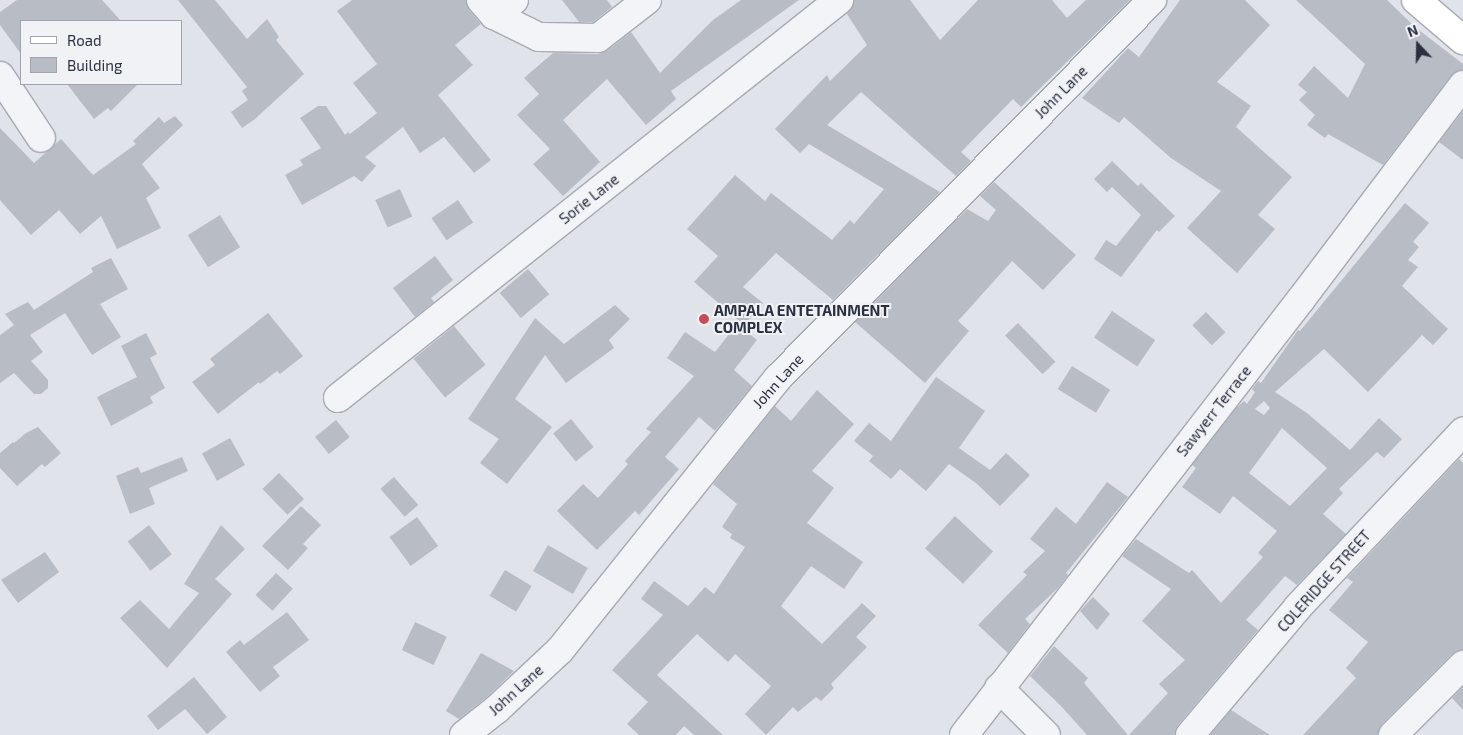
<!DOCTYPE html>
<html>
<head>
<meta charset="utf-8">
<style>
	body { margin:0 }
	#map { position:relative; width:1463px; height:735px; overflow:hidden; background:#e0e3e9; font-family:"Exo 2",sans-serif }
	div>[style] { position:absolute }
	.building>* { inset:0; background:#b8bcc5; transform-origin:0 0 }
	.roads { filter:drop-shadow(1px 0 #a6aab3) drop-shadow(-1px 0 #a6aab3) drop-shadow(0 1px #a6aab3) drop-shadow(0 -1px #a6aab3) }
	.minor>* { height:28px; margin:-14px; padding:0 14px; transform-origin:14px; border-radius:14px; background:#f3f4f7 }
	.major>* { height:28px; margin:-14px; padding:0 14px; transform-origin:14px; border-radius:14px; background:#fff }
	.dots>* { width:14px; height:14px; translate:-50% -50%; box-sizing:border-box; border:2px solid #f0f2f6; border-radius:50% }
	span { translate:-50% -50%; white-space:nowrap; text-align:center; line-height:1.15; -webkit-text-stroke:4px #f0f2f6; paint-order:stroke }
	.street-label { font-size:15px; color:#2a303f }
	.poi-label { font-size:15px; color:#2a303f; font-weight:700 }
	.left { translate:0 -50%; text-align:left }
	.legend { position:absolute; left:20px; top:20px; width:162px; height:65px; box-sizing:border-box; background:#f0f2f6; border:1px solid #a1a4ad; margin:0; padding:6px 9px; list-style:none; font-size:15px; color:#2a303f }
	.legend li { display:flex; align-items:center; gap:10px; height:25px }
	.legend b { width:25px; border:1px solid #a1a4ad }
	.north { position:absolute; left:1393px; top:20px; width:50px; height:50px; -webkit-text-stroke:4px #f0f2f6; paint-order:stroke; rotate:339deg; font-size:14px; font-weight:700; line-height:20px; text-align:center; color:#2a303f }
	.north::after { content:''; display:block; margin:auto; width:18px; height:22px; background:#2a303f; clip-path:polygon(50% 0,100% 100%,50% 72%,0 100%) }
</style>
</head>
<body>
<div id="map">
	<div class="building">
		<div style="clip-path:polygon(17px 0,102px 0,121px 21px,21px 21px,21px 54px,0 25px,0 12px)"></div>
		<div style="clip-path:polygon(178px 0,215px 0,247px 39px,267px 19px,279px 37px,276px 40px,304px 74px,255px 119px,242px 128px,231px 112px,248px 100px,242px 91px,247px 87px)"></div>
		<div style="clip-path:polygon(352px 0,466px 0,469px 10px,481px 24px,455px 45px,473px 65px,438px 95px,491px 160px,474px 173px,444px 137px,420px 153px,403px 127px,365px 157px,376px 166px,362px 182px,354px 176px,302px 205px,285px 175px,303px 165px,300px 160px,321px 148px,300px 118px,318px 106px,326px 106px,345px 135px,348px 132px,350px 134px,377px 113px,353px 83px,377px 64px,337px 11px)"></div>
		<div style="clip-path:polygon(562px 0,607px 0,612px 7px,593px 22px,579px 22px)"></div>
		<div style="clip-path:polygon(741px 0,799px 0,671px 91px,676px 99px,646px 125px,607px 79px,563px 120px,600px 162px,563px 196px,533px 164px,550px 149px,517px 115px,539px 94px,524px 78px,553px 53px,598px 54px,608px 50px,631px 32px,660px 73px,713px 20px)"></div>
		<div style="clip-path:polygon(854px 0,910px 0,940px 40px,978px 0,1052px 0,1067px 18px,1086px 0,1130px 0,1021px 107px,1013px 99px,961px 152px,971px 161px,956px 176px,861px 92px,827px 125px,940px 192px,833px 300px,776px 253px,743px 287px,763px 303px,744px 325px,694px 282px,718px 256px,687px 229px,735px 175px,765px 201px,771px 193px,832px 240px,850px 220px,854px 224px,884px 189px,809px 144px,800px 153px,775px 129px,827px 75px,830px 81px,867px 45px,847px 14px,853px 6px)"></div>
		<div style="clip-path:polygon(1180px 0,1245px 0,1270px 25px,1217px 82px,1251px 106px,1236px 127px,1292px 177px,1258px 215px,1275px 229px,1237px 273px,1187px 228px,1221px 191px,1171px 158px,1124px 117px,1119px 123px,1082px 98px,1128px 48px,1139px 57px)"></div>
		<div style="clip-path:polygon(1296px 0,1387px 0,1415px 27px,1463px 64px,1463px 70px,1451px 76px,1383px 165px,1328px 134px,1325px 138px,1307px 125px,1315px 115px,1299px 100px,1307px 92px,1298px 85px,1314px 66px,1348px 98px,1365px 64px)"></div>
		<div style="clip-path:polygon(67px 84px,138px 84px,111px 111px,108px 108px,94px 119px)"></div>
		<div style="clip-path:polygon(1463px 111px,1463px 160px,1439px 142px)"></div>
		<div style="clip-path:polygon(175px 116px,183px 125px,142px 164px,160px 188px,146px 198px,161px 228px,117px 249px,101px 216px,80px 234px,59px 210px,31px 235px,0 200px,0 128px,34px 163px,61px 139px,93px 175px,136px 144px,133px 141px,159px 117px,164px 123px)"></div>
		<div style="clip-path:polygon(1112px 161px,1138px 186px,1141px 183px,1175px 216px,1159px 232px,1157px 230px,1121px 277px,1094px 259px,1106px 240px,1116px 246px,1141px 215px,1112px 187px,1107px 192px,1094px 179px)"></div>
		<div style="clip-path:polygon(994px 182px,1076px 255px,1043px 290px,1012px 261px,958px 321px,969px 331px,925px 383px,855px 322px,967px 209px,988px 221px,996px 210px,980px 196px)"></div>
		<div style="left:400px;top:189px;width:30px;height:27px;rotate:66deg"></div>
		<div style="left:458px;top:200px;width:27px;height:32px;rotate:56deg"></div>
		<div style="clip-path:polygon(evenodd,1405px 203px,1429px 223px,1413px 242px,1419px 247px,1408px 260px,1418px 267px,1402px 286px,1448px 329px,1433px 345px,1422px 335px,1368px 392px,1324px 349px,1275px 392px,1307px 413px,1350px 450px,1379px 418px,1402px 439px,1384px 458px,1377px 452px,1339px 489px,1343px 493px,1323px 514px,1346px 534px,1297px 585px,1285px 576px,1246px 620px,1258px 630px,1178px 725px,1175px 735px,1129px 735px,1168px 693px,1159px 684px,1185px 660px,1142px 621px,1171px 589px,1122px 556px,1136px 539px,1189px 573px,1192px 570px,1221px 603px,1263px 557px,1258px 553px,1277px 531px,1233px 496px,1220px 514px,1182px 487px,1196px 468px,1192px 465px,1237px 407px,1244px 401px,1247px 404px,1255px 392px,1252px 389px,1258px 381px,1261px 383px,1298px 330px,1300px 331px,1405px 203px,1264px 401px,1270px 408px,1264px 415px,1255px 409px,1264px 401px,1405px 203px,1282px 428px,1327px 468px,1290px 506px,1249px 473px,1282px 428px)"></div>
		<div style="left:220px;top:215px;width:38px;height:38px;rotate:58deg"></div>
		<div style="clip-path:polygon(435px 256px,453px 280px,431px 298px,434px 302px,415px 317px,393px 288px)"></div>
		<div style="clip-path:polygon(111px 258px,128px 289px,100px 304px,121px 337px,92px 355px,65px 313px,30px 335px,43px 352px,31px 361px,48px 380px,48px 388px,41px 394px,34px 394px,14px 373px,0 383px,0 335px,14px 325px,5px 314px,28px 302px,34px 310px,93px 272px,91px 268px)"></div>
		<div style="left:528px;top:269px;width:33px;height:37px;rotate:50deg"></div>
		<div style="clip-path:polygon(615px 305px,630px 319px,609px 340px,614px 348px,566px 383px,545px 355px,515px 399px,552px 427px,507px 484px,480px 463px,499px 439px,468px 419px,535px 318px,564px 344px)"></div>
		<div style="left:1112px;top:311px;width:52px;height:32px;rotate:34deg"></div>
		<div style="left:1206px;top:312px;width:28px;height:19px;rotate:46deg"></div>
		<div style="clip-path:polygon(268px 313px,303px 356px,280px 374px,277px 371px,260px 384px,259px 382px,218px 414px,192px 382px,215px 365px,210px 359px)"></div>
		<div style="left:1018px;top:323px;width:54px;height:18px;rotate:46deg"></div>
		<div style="clip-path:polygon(737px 324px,757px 340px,734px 370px,752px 386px,715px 431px,699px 417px,665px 457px,679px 469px,639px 515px,635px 511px,597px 550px,557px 511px,583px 484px,598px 498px,628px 464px,625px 461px,651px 432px,646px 429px,694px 376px,667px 358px,685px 332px,715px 352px)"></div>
		<div style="left:454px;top:326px;width:50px;height:52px;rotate:51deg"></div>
		<div style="clip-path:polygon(146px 333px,157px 354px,150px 358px,165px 388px,150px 397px,153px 403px,111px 426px,97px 397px,137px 377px,121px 346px)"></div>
		<div style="left:1072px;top:366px;width:45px;height:27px;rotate:32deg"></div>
		<div style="clip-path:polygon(936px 377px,985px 411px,959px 448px,990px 470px,1006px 453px,1030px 475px,1000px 506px,976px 483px,949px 464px,926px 491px,900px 469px,891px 479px,869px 461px,873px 456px,854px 441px,869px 423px,891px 441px)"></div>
		<div style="clip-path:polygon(817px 390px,854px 424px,812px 471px,834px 488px,807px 523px,863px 562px,844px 589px,811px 566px,781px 606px,822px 644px,862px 603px,876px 616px,856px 637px,867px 647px,831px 684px,834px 688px,821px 701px,816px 697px,798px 712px,793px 707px,766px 735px,745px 714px,771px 686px,735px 654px,728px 662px,697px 634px,657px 675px,723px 735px,694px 735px,684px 726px,676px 735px,639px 735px,627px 724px,648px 702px,612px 670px,663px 615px,641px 599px,654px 581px,688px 606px,705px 587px,714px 594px,745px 547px,730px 538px,732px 534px,722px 527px,737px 504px,713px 484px,775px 406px,791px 421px)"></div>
		<div style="left:571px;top:419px;width:36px;height:23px;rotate:51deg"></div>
		<div style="left:336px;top:420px;width:22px;height:27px;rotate:51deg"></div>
		<div style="clip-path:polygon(38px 427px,61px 453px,45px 467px,42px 464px,17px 486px,0 468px,0 453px,13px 442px,14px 443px,26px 433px)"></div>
		<div style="left:230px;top:438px;width:31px;height:32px;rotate:61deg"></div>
		<div style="clip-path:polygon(182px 457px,188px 471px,149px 488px,155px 504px,130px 514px,116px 476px,138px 467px,141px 473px)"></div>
		<div style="clip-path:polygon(1459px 459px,1463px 463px,1463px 650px,1452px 654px,1382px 724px,1378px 735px,1303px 735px,1356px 678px,1346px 668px,1368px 642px,1329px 610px,1353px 582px,1347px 578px)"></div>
		<div style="left:279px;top:473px;width:36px;height:23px;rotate:46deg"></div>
		<div style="left:394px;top:477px;width:37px;height:18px;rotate:49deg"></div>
		<div style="clip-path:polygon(1107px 482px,1128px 497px,1066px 573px,1068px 575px,1058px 588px,1025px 619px,1030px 624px,1008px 653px,978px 625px,1027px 575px,1023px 572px,1045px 551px,1030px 539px,1056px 507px,1076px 524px)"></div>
		<div style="clip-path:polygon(301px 506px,321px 525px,303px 544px,308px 548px,288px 570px,262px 546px)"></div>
		<div style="left:955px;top:516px;width:52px;height:44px;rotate:43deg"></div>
		<div style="left:417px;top:517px;width:36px;height:34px;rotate:54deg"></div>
		<div style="left:149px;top:525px;width:37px;height:27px;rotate:52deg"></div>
		<div style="clip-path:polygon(221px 525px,245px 549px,215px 579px,232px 594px,167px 668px,120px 618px,140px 600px,169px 629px,199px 593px,184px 584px)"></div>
		<div style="left:548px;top:545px;width:46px;height:30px;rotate:30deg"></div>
		<div style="clip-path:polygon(45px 552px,59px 572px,18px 603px,1px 580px)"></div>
		<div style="left:505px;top:570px;width:31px;height:30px;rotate:31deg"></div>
		<div style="left:276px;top:573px;width:23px;height:30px;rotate:43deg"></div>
		<div style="clip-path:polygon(1093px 597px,1110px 614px,1097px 630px,1080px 611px)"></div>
		<div style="clip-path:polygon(287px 612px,309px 640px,273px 667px,280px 676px,260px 692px,226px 652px,240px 640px,244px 645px)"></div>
		<div style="left:415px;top:622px;width:35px;height:31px;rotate:25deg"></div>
		<div style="clip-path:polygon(1054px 646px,1088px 678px,1084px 683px,1128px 735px,1087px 735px,1061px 706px,1030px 676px)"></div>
		<div style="clip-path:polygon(481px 653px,514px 671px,487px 697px,459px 719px,446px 711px)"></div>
		<div style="clip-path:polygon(194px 677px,227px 717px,207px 734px,185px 709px,158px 730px,147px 716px)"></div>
		<div style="clip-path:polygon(1463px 687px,1463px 710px,1452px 698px)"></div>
		<div style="clip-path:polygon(1231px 710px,1270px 735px,1210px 735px)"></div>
	</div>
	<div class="roads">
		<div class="minor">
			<div style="left:481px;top:0;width:20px;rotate:49deg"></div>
			<div style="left:494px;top:15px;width:50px;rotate:26.1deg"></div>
			<div style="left:539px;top:37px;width:59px;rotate:1deg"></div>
			<div style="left:598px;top:38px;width:62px;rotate:-37.8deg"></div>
			<div style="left:494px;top:15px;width:25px;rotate:-37deg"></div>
			<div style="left:0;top:76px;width:74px;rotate:56.5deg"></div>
			<div style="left:338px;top:398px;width:640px;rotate:-38.46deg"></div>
			<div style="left:999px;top:688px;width:66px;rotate:45deg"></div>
			<div style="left:464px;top:735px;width:42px;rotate:-38.2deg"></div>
			<div style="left:497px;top:709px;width:86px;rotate:-43.1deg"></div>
			<div style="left:560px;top:650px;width:349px;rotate:-51.3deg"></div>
			<div style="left:778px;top:378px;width:532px;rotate:-45.3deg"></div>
			<div style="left:964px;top:735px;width:552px;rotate:-52.28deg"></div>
			<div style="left:1302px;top:298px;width:267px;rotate:-52.9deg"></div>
			<div style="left:1190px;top:735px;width:167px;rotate:-49.8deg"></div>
			<div style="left:1298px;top:607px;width:241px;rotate:-46.7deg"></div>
			<div style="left:1393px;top:735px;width:99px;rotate:-45deg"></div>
		</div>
		<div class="major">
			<div style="left:1416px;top:0;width:62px;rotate:40.4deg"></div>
		</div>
	</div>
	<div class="dots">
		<div style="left:704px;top:319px;background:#c74c57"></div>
	</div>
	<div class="street-label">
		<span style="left:1061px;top:92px;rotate:-45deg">John Lane</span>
		<span style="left:589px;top:199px;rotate:-38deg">Sorie Lane</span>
		<span style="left:778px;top:381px;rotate:-48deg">John Lane</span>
		<span style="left:1214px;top:411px;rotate:-52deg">Sawyerr Terrace</span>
		<span style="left:1324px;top:581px;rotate:-48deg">COLERIDGE STREET</span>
		<span style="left:516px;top:690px;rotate:-42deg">John Lane</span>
	</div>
	<div class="poi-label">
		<span class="left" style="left:714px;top:319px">AMPALA ENTETAINMENT<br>COMPLEX</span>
	</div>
	<ul class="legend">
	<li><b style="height:6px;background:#fff"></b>Road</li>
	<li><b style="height:14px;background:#b8bcc5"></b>Building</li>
	</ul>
	<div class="north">N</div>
</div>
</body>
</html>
